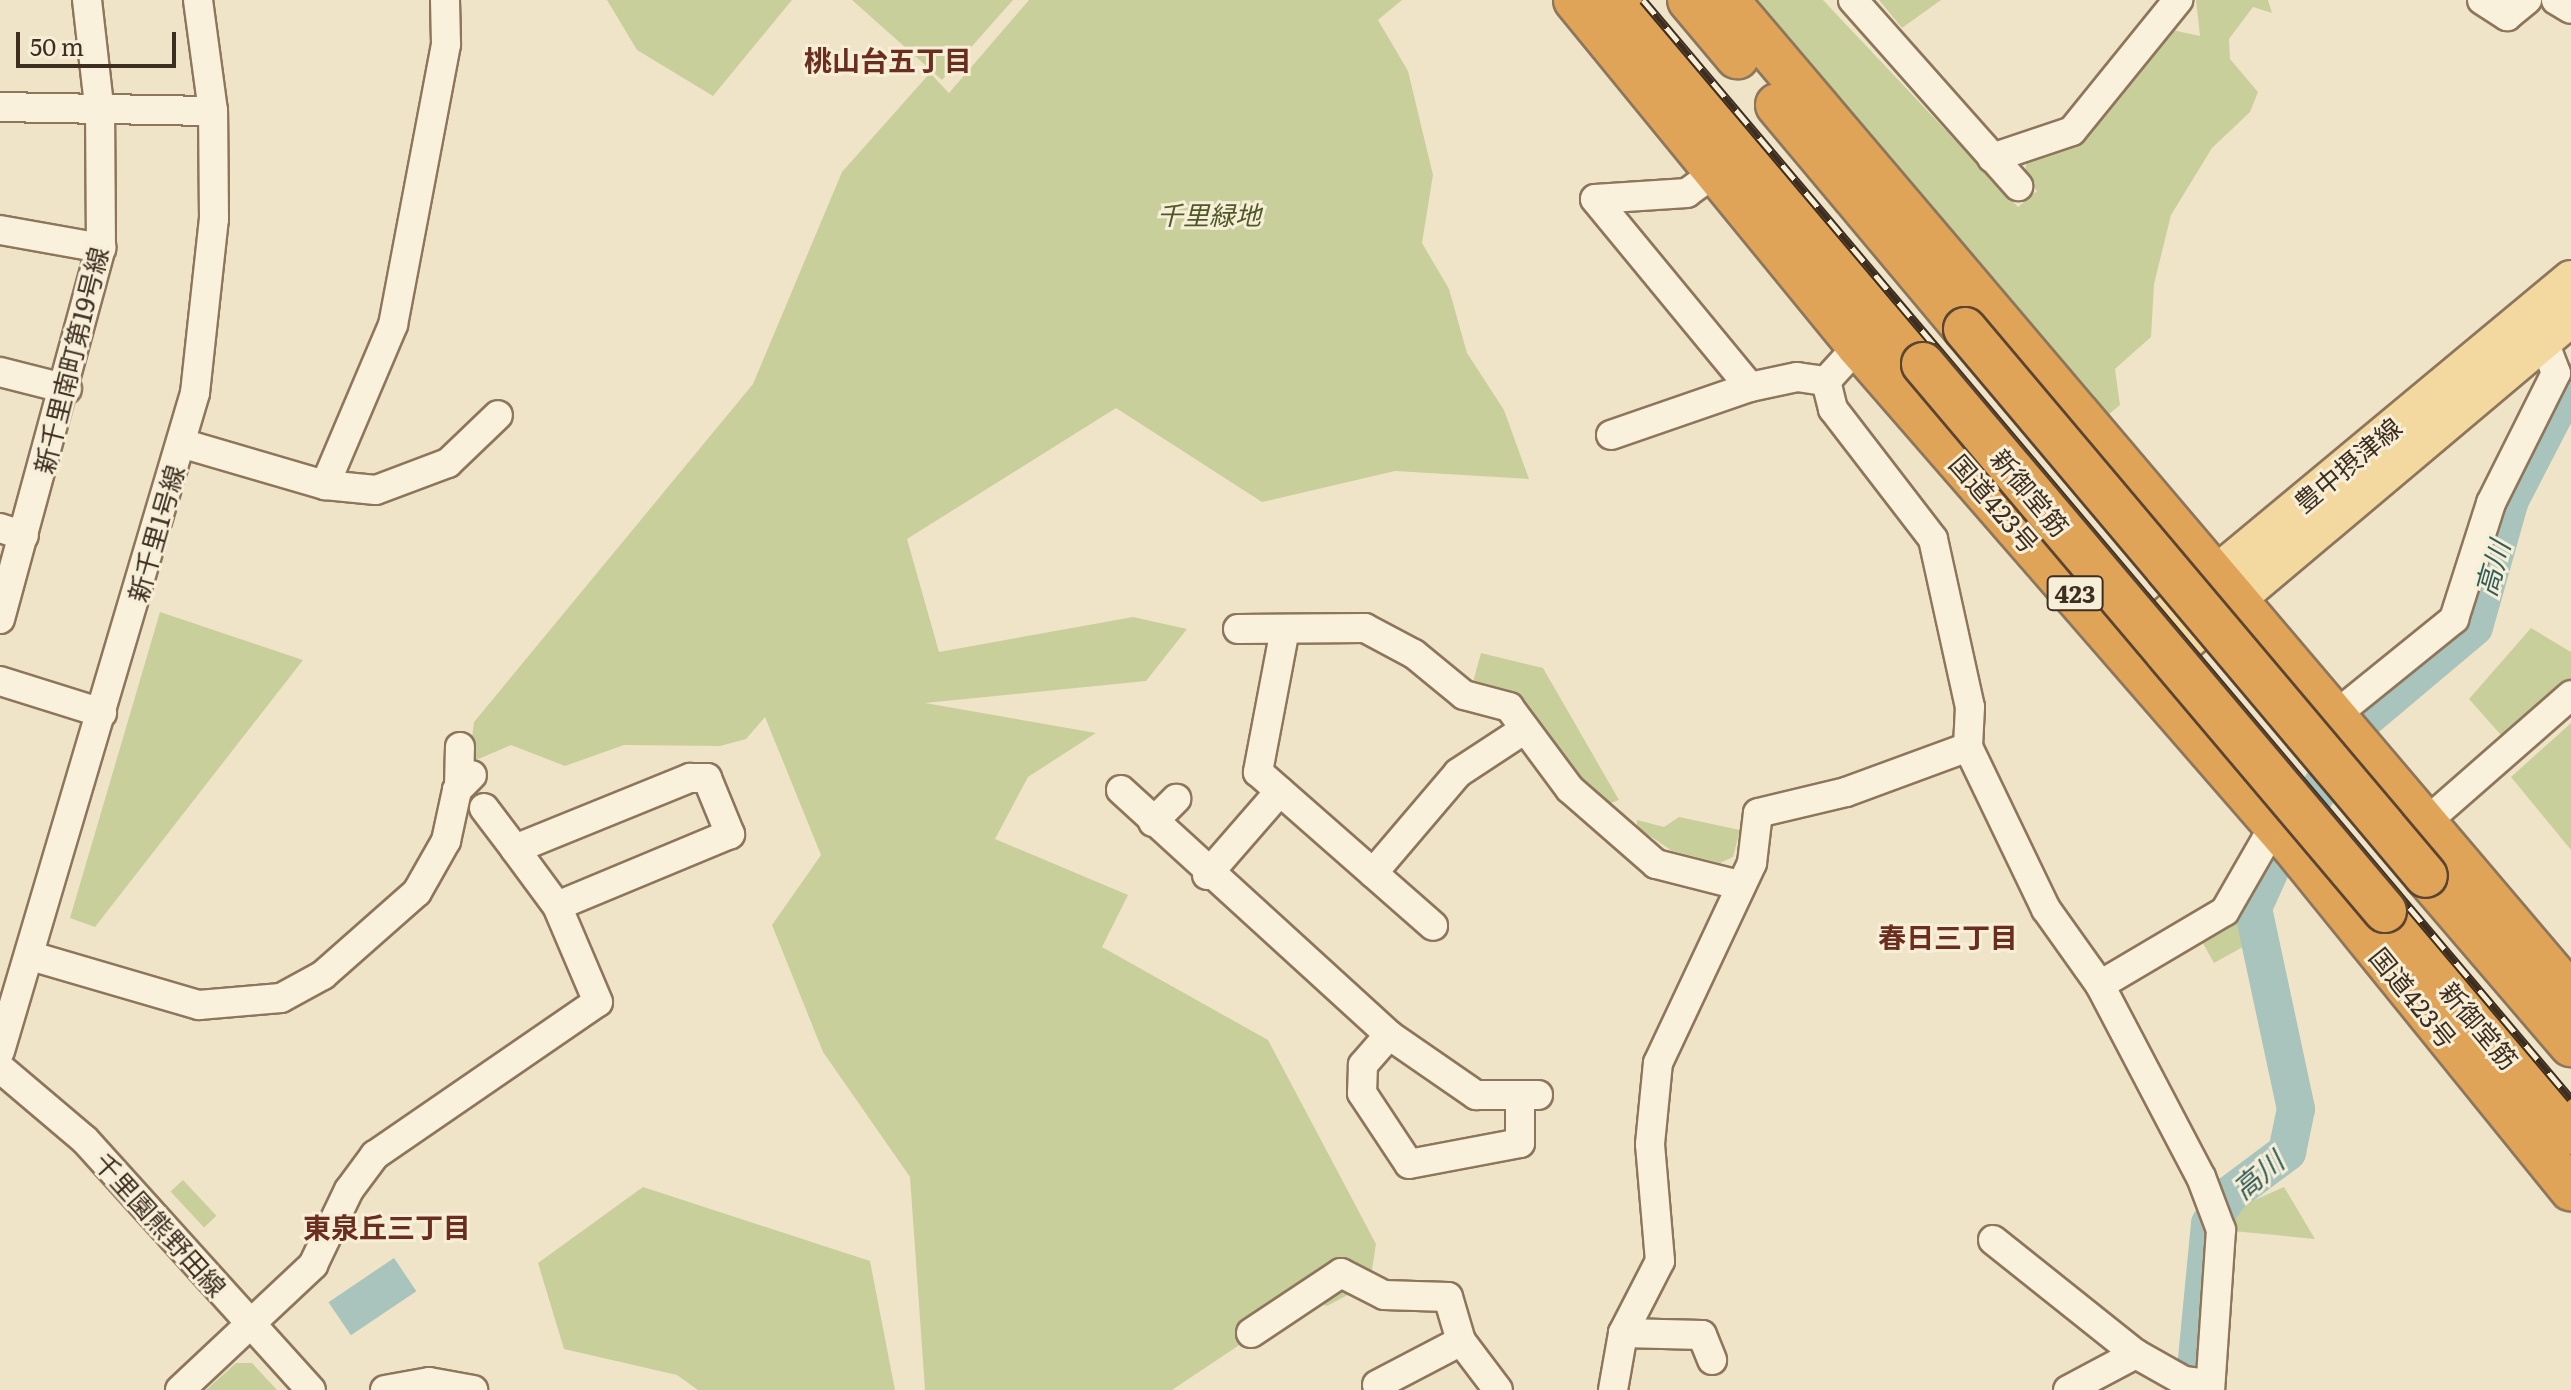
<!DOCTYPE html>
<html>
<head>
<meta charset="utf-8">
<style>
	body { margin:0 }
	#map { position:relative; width:2571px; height:1390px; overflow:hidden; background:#f0e4c8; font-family:Literata,"Noto Sans JP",serif }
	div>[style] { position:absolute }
	.green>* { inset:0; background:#c9cf9b; transform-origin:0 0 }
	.water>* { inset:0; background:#a9c4bc; transform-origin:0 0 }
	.river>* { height:38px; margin:-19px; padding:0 19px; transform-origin:19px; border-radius:19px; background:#a9c4bc }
	.roads { filter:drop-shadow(2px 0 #8d765c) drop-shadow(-2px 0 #8d765c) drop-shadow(0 2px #8d765c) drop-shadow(0 -2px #8d765c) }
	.minor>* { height:28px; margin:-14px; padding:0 14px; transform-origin:14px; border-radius:14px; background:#faf1dc }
	.major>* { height:36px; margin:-18px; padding:0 18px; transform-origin:18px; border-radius:18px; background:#f3d9a0 }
	.highway>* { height:42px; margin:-21px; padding:0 21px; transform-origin:21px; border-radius:21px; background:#e0a458 }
	.rail>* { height:9px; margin-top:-4.5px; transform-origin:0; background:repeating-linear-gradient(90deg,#f7eed8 0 18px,#3d2e20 0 36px); box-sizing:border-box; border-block:2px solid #3d2e20 }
	.bridges { filter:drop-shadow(2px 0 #5b4430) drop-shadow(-2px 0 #5b4430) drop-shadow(0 2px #5b4430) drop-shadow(0 -2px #5b4430) }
	.highway-bridge>* { height:42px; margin:-21px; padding:0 21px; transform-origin:21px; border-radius:21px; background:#e0a458 }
	span { translate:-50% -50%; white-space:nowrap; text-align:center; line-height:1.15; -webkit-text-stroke:6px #f7eed8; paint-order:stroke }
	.shield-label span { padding:2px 6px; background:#f7eed8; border:2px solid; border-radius:6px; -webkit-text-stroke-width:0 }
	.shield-label { font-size:24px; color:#3d2e20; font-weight:700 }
	.park-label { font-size:26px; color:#4d5a26; font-style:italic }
	.street-label { font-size:26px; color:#3d2e20 }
	.neighbourhood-label { font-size:28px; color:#6b2e1e; font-weight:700 }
	.water-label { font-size:28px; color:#2f5d5a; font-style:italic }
	.scale { position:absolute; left:16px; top:32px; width:160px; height:36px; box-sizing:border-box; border:4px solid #3d2e20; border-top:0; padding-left:10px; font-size:24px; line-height:28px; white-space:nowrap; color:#3d2e20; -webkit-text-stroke:6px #f7eed8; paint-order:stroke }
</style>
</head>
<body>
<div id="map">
	<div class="green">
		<div style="clip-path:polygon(607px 0,792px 0,713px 96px,637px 50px)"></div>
		<div style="clip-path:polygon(852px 0,1013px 0,942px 80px)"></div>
		<div style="clip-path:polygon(1029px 0,1402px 0,1378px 20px,1408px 71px,1433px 175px,1422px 243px,1449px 289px,1467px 353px,1504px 410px,1529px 479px,1395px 471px,1262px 502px,1116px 408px,907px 539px,939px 652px,1133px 617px,1187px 629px,1146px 681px,925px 703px,1096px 733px,1028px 777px,995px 839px,1128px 895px,1102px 947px,1268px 1040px,1376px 1244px,1370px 1283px,1327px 1306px,1307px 1300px,1172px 1390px,925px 1390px,910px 1177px,823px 1052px,772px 925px,821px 855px,765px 717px,746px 739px,720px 746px,624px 745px,565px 766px,511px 745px,469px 763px,474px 722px,753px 384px,842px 172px,930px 73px,949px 93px)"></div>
		<div style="clip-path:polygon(1758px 0,1823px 0,2018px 207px,2037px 191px,2025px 176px,2027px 155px,2168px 29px,2200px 36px,2196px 0,2268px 0,2272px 13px,2253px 7px,2229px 39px,2230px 59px,2258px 92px,2250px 112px,2212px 148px,2171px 215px,2154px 284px,2151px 337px,2115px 369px,2120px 405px,2108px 415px)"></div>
		<div style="clip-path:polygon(1879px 0,1941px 0,1902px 28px)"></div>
		<div style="clip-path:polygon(160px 612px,303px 660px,95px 927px,70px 918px)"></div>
		<div style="clip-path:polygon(2531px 628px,2571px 652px,2571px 681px,2508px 743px,2469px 699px)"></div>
		<div style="clip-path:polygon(1481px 653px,1543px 668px,1619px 800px,1611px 803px,1583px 783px,1522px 700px,1472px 686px)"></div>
		<div style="clip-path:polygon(2571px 723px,2571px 850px,2511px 777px)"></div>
		<div style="clip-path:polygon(1679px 817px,1740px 830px,1733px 857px,1720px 863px,1672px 851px,1637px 827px,1637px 820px,1664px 827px)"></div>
		<div style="clip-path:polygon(2242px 913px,2250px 943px,2214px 963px,2200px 938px)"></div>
		<div style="left:183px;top:1180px;width:49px;height:17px;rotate:47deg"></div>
		<div style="clip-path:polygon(643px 1187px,870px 1261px,895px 1390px,698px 1390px,677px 1375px,564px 1349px,538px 1263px)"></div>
		<div style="clip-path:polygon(2284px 1187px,2315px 1239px,2233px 1231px,2230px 1211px)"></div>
		<div style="clip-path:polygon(236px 1363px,252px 1363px,277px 1390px,206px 1390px)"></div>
	</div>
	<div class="water">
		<div style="left:394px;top:1258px;width:40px;height:79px;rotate:56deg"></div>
	</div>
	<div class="river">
		<div style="left:2366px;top:718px;width:141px;rotate:-40.1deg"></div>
		<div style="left:2474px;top:627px;width:132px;rotate:-74.2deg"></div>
		<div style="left:2510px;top:500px;width:133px;rotate:-62.7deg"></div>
		<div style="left:2298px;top:823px;width:80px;rotate:-57.7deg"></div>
		<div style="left:2194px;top:1390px;width:167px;rotate:-84.5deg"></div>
		<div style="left:2210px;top:1224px;width:33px;rotate:-57deg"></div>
		<div style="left:2228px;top:1196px;width:74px;rotate:-36.7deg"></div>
		<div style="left:2287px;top:1152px;width:44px;rotate:-78.2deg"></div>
		<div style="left:2296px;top:1109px;width:206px;rotate:-102.1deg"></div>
		<div style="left:2253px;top:908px;width:46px;rotate:-65.7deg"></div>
	</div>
	<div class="roads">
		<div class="minor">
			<div style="left:1853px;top:0;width:249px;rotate:48.4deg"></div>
			<div style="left:2482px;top:0;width:30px;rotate:33deg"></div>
			<div style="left:2507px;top:16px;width:26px;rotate:-39deg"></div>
			<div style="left:2556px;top:0;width:17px;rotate:31deg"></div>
			<div style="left:0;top:107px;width:213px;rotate:1.1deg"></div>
			<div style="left:1992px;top:158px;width:84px;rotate:-18.6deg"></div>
			<div style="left:2072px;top:131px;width:169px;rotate:-51deg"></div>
			<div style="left:1717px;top:171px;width:37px;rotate:144deg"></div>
			<div style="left:1687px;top:193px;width:92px;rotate:176.3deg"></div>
			<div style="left:1595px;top:199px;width:244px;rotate:50.5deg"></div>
			<div style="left:0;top:230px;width:103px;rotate:10.1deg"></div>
			<div style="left:1858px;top:346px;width:47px;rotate:132.4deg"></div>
			<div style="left:1826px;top:381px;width:29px;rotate:76deg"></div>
			<div style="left:1833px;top:409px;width:164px;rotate:52.4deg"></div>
			<div style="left:1933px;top:539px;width:172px;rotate:77.6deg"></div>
			<div style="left:1970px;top:707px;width:40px;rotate:92.9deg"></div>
			<div style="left:1968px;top:747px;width:180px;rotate:64.3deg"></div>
			<div style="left:2046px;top:909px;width:93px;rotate:54.6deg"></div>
			<div style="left:2100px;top:985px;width:217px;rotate:62.3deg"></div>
			<div style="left:2201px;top:1177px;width:57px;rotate:69.3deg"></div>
			<div style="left:2221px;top:1230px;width:160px;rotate:93.9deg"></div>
			<div style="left:0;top:372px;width:69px;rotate:14.2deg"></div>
			<div style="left:1611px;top:435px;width:147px;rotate:-19.1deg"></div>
			<div style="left:1750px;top:387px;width:48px;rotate:-12deg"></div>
			<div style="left:1797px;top:377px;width:29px;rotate:8deg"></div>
			<div style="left:181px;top:443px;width:150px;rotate:16.3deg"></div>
			<div style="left:325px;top:485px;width:51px;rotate:5.6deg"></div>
			<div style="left:376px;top:490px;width:77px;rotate:-20.6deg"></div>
			<div style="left:448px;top:463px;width:69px;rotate:-43.8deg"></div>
			<div style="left:325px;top:485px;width:174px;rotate:-67deg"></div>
			<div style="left:393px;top:325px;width:286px;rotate:-79.3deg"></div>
			<div style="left:446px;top:44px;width:44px;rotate:-91.3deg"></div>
			<div style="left:0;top:528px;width:25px;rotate:18deg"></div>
			<div style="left:0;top:619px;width:385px;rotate:-74.8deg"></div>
			<div style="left:101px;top:248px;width:134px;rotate:-90.4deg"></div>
			<div style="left:100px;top:114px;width:115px;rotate:-96.5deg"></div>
			<div style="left:1238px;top:629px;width:127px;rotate:-0.5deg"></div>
			<div style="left:1365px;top:628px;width:55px;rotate:28deg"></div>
			<div style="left:1414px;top:654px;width:65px;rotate:39.4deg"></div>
			<div style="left:1464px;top:695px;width:47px;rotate:14.9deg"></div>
			<div style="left:1509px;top:707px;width:102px;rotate:53.4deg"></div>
			<div style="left:1570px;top:789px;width:114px;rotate:41.1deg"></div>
			<div style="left:1656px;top:864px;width:86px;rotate:14.2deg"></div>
			<div style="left:1285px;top:629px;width:146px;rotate:100.7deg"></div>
			<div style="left:1258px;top:772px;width:233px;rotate:41.3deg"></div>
			<div style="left:0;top:681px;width:107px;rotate:17.4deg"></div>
			<div style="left:2333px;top:717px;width:156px;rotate:-39deg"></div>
			<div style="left:2454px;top:619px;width:122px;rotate:-72.3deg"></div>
			<div style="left:2491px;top:503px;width:145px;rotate:-63.4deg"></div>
			<div style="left:2556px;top:373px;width:33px;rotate:-111deg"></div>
			<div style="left:459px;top:787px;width:40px;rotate:-88.6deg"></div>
			<div style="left:1121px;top:790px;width:363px;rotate:42.4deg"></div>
			<div style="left:1389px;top:1035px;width:106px;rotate:34.6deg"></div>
			<div style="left:1476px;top:1095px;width:62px"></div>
			<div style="left:484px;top:808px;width:51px;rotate:52.9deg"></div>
			<div style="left:1153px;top:822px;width:33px;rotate:-45deg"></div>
			<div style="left:2425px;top:823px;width:194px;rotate:-41.2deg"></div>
			<div style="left:1373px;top:873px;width:131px;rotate:-49.6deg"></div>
			<div style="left:1458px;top:773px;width:80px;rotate:-33.3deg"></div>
			<div style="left:1207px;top:875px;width:111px;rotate:-49deg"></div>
			<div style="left:31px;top:956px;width:175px;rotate:16.3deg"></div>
			<div style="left:199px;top:1005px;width:82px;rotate:-4.9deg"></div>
			<div style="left:281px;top:998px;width:48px;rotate:-28.7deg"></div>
			<div style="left:323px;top:975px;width:125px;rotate:-41.4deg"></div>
			<div style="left:417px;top:892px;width:59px;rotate:-60.4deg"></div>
			<div style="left:446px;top:841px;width:52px;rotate:-77.8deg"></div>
			<div style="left:457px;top:790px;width:21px;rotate:-45deg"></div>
			<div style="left:2100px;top:985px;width:145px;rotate:-30.6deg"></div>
			<div style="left:2225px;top:911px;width:100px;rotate:-60.1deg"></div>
			<div style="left:1389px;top:1035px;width:40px;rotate:131deg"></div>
			<div style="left:1363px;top:1065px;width:28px;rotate:92deg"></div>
			<div style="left:1362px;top:1093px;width:85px;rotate:56.5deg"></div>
			<div style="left:1409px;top:1164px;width:113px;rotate:-10.7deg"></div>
			<div style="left:1520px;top:1143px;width:48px;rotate:-90deg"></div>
			<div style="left:0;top:1051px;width:686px;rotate:-73.49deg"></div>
			<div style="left:195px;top:393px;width:175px;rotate:-83.8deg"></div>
			<div style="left:214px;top:219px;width:108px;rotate:-90.5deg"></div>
			<div style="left:213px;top:111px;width:112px;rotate:-97.7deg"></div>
			<div style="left:0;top:1068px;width:111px;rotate:40.3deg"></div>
			<div style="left:85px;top:1140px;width:337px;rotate:47.9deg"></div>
			<div style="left:1993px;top:1240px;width:183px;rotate:38.6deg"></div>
			<div style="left:2136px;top:1354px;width:55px;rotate:29.4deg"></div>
			<div style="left:2184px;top:1381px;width:26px;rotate:7deg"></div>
			<div style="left:1251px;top:1333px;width:108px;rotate:-33.7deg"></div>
			<div style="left:1341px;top:1273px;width:48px;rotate:27.1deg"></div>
			<div style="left:1384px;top:1295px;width:64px;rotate:1.8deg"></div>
			<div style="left:1448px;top:1297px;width:46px;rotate:73.5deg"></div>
			<div style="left:1461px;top:1341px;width:61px;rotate:52.9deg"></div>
			<div style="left:1623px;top:1333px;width:79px;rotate:1.5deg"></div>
			<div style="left:1702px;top:1335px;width:27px;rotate:68deg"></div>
			<div style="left:1377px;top:1385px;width:95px;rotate:-27.6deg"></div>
			<div style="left:180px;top:1390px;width:183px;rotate:-43.2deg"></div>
			<div style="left:313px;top:1265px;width:83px;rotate:-64.4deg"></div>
			<div style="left:349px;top:1190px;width:44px;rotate:-53.4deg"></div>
			<div style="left:375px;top:1155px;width:270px;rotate:-34.5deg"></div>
			<div style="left:598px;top:1002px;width:104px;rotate:-113.1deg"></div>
			<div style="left:557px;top:906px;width:71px;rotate:-126.4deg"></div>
			<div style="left:515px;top:849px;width:189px;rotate:-22.1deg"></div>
			<div style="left:690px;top:778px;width:17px"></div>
			<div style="left:707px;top:778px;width:61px;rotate:67.7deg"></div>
			<div style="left:730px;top:834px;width:187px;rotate:157.4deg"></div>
			<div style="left:385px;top:1390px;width:45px;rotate:-10.3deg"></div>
			<div style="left:429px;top:1382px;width:45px;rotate:10.3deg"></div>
			<div style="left:1613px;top:1390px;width:58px;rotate:-80deg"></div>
			<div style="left:1623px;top:1333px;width:81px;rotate:-62.8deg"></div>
			<div style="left:1660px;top:1261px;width:117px;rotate:-94.9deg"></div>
			<div style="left:1650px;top:1144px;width:81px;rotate:-84.4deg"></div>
			<div style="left:1658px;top:1063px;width:221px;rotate:-64.8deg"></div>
			<div style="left:1752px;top:863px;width:50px;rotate:-83.2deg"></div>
			<div style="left:1758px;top:813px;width:90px;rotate:-13.4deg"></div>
			<div style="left:1846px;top:792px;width:130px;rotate:-20.2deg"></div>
			<div style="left:2068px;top:1390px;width:77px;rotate:-27.9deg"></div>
		</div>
		<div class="major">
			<div style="left:2128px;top:647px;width:576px;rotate:-39.72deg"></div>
			<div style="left:2147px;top:675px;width:554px;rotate:-40.1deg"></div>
		</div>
		<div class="highway">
			<div style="left:1575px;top:0;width:447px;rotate:50.7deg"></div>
			<div style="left:1858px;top:346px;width:663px;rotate:48.98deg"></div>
			<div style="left:2293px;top:846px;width:442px;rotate:51deg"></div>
			<div style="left:1614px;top:0;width:477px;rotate:49.7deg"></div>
			<div style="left:1689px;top:0;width:75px;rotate:49.9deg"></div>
			<div style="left:1727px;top:0;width:1305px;rotate:49.69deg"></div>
			<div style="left:1777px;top:105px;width:292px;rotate:50deg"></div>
			<div style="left:2426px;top:876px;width:223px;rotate:49.4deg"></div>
			<div style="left:2385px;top:911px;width:290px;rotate:50deg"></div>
		</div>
	</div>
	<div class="rail">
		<div style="left:1643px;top:0;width:1438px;rotate:49.82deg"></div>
	</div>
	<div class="bridges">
		<div class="highway-bridge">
			<div style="left:1965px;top:329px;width:715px;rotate:49.88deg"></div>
			<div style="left:1923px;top:364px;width:716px;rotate:49.82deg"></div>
		</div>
	</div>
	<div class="shield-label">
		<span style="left:2075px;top:593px">423</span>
	</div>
	<div class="park-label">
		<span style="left:1209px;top:214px">千里緑地</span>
	</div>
	<div class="street-label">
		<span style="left:70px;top:360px;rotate:-76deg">新千里南町第19号線</span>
		<span style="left:2347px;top:464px;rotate:-40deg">豊中摂津線</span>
		<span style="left:2031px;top:492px;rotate:50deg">新御堂筋</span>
		<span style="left:1995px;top:503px;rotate:49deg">国道423号</span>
		<span style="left:155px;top:533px;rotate:-74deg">新千里1号線</span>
		<span style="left:2414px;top:997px;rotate:51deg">国道423号</span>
		<span style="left:2480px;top:1025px;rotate:50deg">新御堂筋</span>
		<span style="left:161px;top:1224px;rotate:48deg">千里園熊野田線</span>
	</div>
	<div class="neighbourhood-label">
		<span style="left:888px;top:59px">桃山台五丁目</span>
		<span style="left:1948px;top:936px">春日三丁目</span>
		<span style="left:387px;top:1226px">東泉丘三丁目</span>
	</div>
	<div class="water-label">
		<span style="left:2491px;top:568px;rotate:-74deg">高川</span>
		<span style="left:2257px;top:1174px;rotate:-40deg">高川</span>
	</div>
	<div class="scale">50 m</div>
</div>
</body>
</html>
